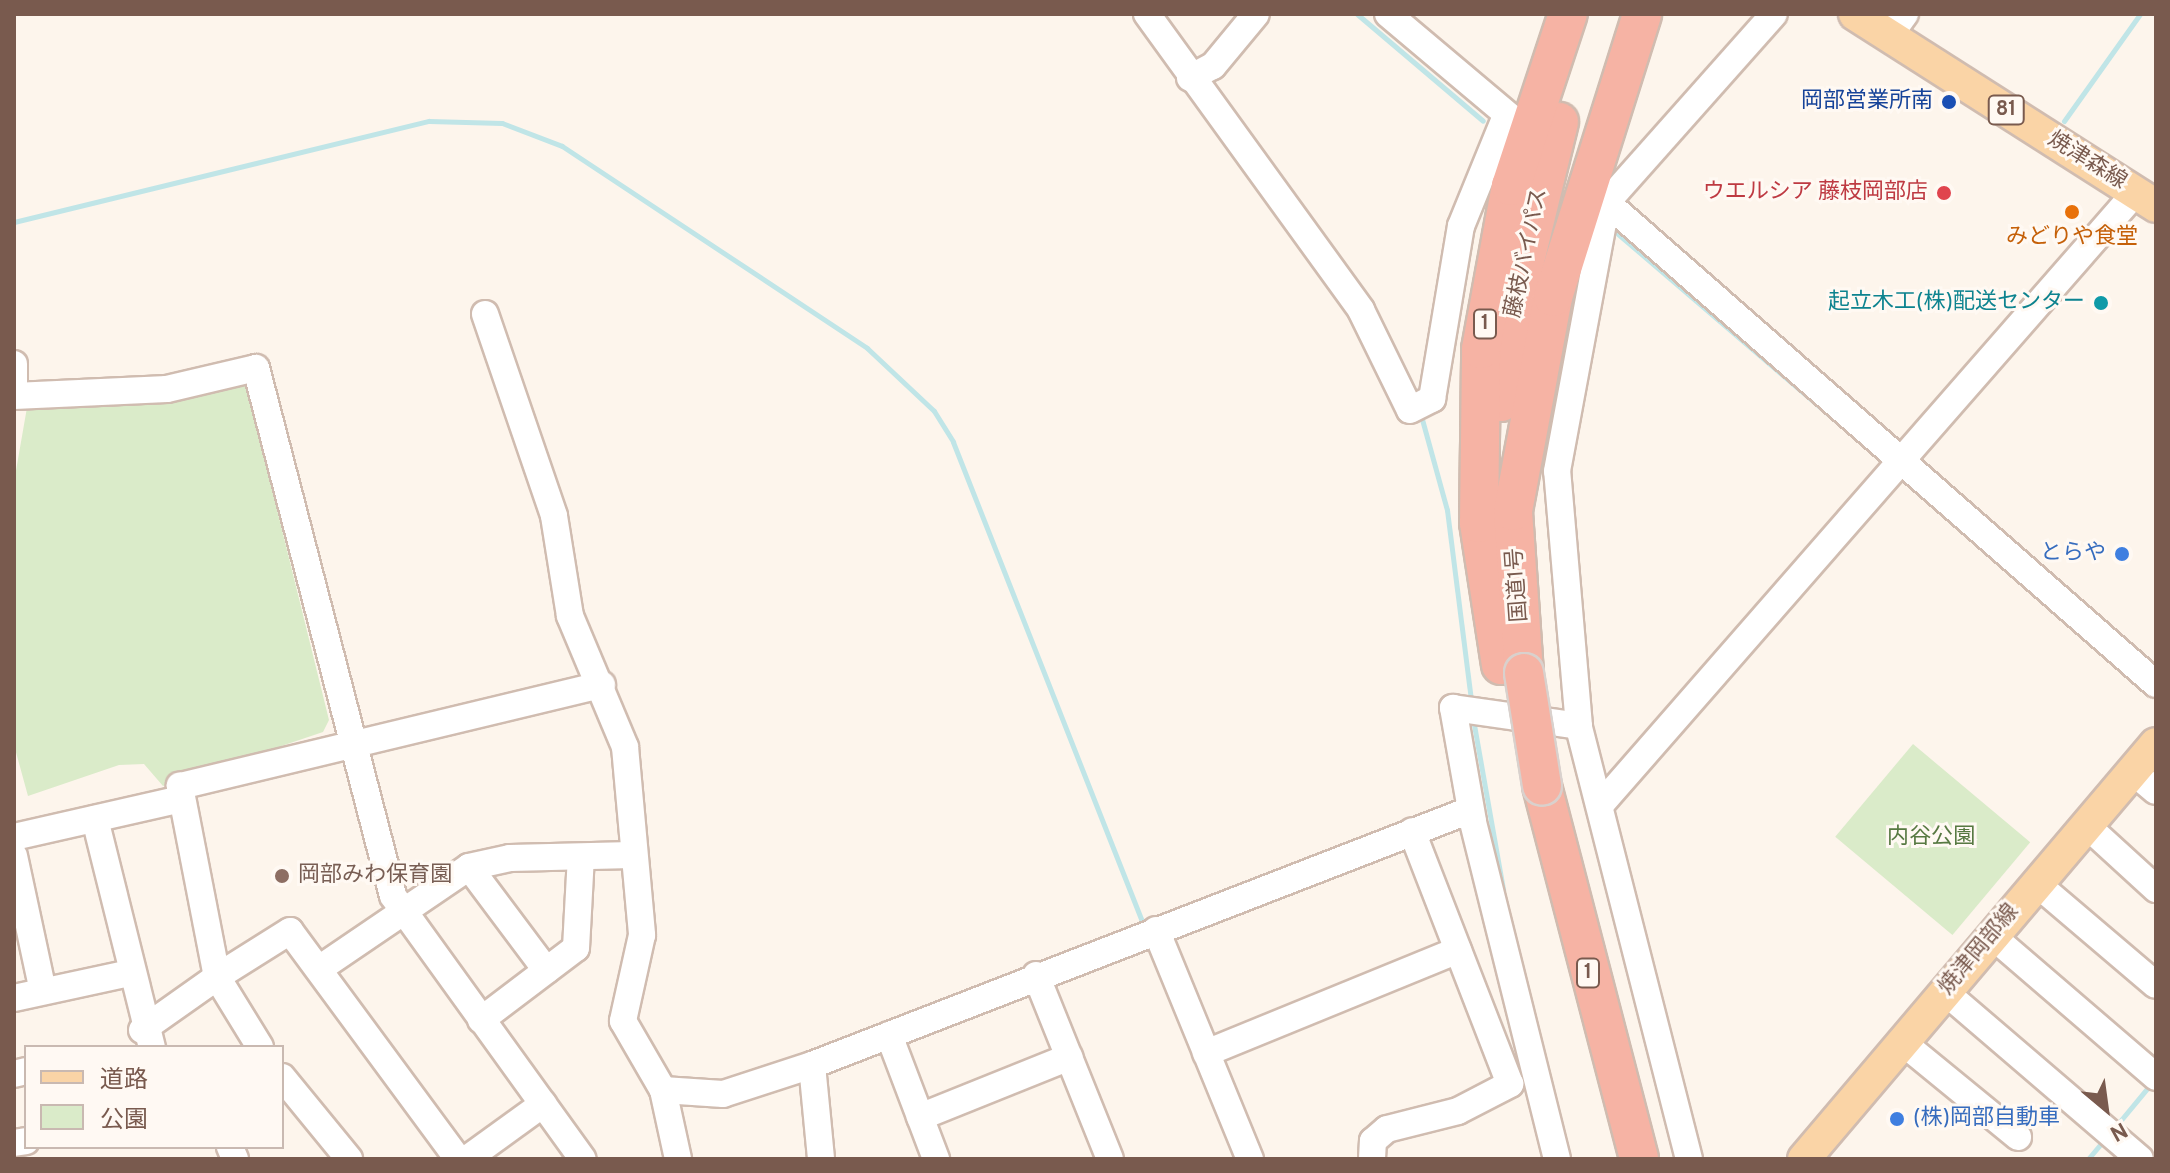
<!DOCTYPE html>
<html>
<head>
<meta charset="utf-8">
<style>
	body { margin:0 }
	#map { position:relative; width:2170px; height:1173px; overflow:hidden; background:#fdf5ec; font-family:Overpass,"Noto Sans JP",sans-serif }
	div>[style] { position:absolute }
	.green>* { inset:0; background:#daebc9; transform-origin:0 0 }
	.stream>* { height:5px; margin:-2.5px; padding:0 2.5px; transform-origin:2.5px; border-radius:2.5px; background:#c0e5e7 }
	.roads { filter:drop-shadow(2px 0 #d0bcb0) drop-shadow(-2px 0 #d0bcb0) drop-shadow(0 2px #d0bcb0) drop-shadow(0 -2px #d0bcb0) }
	.minor>* { height:26px; margin:-13px; padding:0 13px; transform-origin:13px; border-radius:13px; background:#fff }
	.major>* { height:32px; margin:-16px; padding:0 16px; transform-origin:16px; border-radius:16px; background:#fad4a6 }
	.highway>* { height:38px; margin:-19px; padding:0 19px; transform-origin:19px; border-radius:19px; background:#f6b3a4 }
	.bridges { filter:drop-shadow(2px 0 #d9d1cd) drop-shadow(-2px 0 #d9d1cd) drop-shadow(0 2px #d9d1cd) drop-shadow(0 -2px #d9d1cd) }
	.highway-bridge>* { height:38px; margin:-19px; padding:0 19px; transform-origin:19px; border-radius:19px; background:#f6b3a4 }
	.dots>* { width:22px; height:22px; translate:-50% -50%; box-sizing:border-box; border:4px solid #fff9f3; border-radius:50% }
	span { translate:-50% -50%; white-space:nowrap; text-align:center; line-height:1.15; -webkit-text-stroke:6px #fff9f3; paint-order:stroke }
	.shield-label span { padding:2px 6px; background:#fff9f3; border:2px solid; border-radius:6px; -webkit-text-stroke-width:0 }
	.shield-label { font-size:20px; color:#795a4e; font-weight:700 }
	.transit-label { font-size:22px; color:#164399 }
	.right { translate:-100% -50%; text-align:right }
	.street-label { font-size:22px; color:#795a4e }
	.health-label { font-size:22px; color:#be3a42 }
	.food-label { font-size:22px; color:#c56008 }
	.culture-label { font-size:22px; color:#0d838f }
	.shop-label { font-size:22px; color:#366cbe }
	.left { translate:0 -50%; text-align:left }
	.park-label { font-size:22px; color:#577942 }
	.education-label { font-size:22px; color:#785e54 }
	.frame { position:absolute; inset:0; border:16px solid #795a4e; pointer-events:none }
	.legend { position:absolute; left:24px; top:1045px; width:260px; height:104px; box-sizing:border-box; background:#fff9f3; border:2px solid #c9b9b1; margin:0; padding:10px 14px; list-style:none; font-size:24px; color:#795a4e }
	.legend li { display:flex; align-items:center; gap:16px; height:40px }
	.legend b { width:40px; border:2px solid #c9b9b1 }
	.north { position:absolute; left:2066px; top:1069px; width:80px; height:80px; -webkit-text-stroke:6px #fff9f3; paint-order:stroke; rotate:151deg; font-size:22px; font-weight:700; line-height:32px; text-align:center; color:#795a4e }
	.north::after { content:''; display:block; margin:auto; width:28px; height:36px; background:#795a4e; clip-path:polygon(50% 0,100% 100%,50% 72%,0 100%) }
</style>
</head>
<body>
<div id="map">
	<div class="green">
		<div style="clip-path:polygon(244px 376px,329px 720px,323px 732px,163px 786px,144px 764px,119px 765px,28px 796px,14px 745px,14px 482px,29px 396px)"></div>
		<div style="left:1913px;top:744px;width:153px;height:121px;rotate:40deg"></div>
	</div>
	<div class="stream">
		<div style="left:1357px;top:14px;width:165px;rotate:40.3deg"></div>
		<div style="left:2064px;top:121px;width:131px;rotate:-54.6deg"></div>
		<div style="left:14px;top:222px;width:427px;rotate:-13.7deg"></div>
		<div style="left:429px;top:121px;width:73px;rotate:1.6deg"></div>
		<div style="left:502px;top:123px;width:64px;rotate:21deg"></div>
		<div style="left:562px;top:146px;width:366px;rotate:33.5deg"></div>
		<div style="left:867px;top:348px;width:92px;rotate:43.2deg"></div>
		<div style="left:934px;top:411px;width:36px;rotate:58deg"></div>
		<div style="left:953px;top:442px;width:523px;rotate:68.48deg"></div>
		<div style="left:1618px;top:234px;width:294px;rotate:40.6deg"></div>
		<div style="left:1420px;top:412px;width:102px;rotate:74.6deg"></div>
		<div style="left:1447px;top:510px;width:193px;rotate:82.8deg"></div>
		<div style="left:1473px;top:719px;width:174px;rotate:80deg"></div>
		<div style="left:2116px;top:1126px;width:53px;rotate:-50.3deg"></div>
		<div style="left:2088px;top:1159px;width:25px;rotate:-50deg"></div>
	</div>
	<div class="roads">
		<div class="minor">
			<div style="left:1147px;top:14px;width:365px;rotate:54.1deg"></div>
			<div style="left:1361px;top:310px;width:111px;rotate:63.9deg"></div>
			<div style="left:1410px;top:410px;width:25px;rotate:-27deg"></div>
			<div style="left:1432px;top:399px;width:175px;rotate:-80.5deg"></div>
			<div style="left:1461px;top:226px;width:119px;rotate:-67.8deg"></div>
			<div style="left:1388px;top:14px;width:172px;rotate:40.1deg"></div>
			<div style="left:1889px;top:36px;width:27px;rotate:-54deg"></div>
			<div style="left:1190px;top:78px;width:26px;rotate:-28deg"></div>
			<div style="left:1213px;top:66px;width:67px;rotate:-50.4deg"></div>
			<div style="left:1597px;top:194px;width:743px;rotate:41.24deg"></div>
			<div style="left:485px;top:314px;width:213px;rotate:71.1deg"></div>
			<div style="left:554px;top:516px;width:101px;rotate:80.9deg"></div>
			<div style="left:570px;top:616px;width:142px;rotate:67.2deg"></div>
			<div style="left:625px;top:747px;width:189px;rotate:84.8deg"></div>
			<div style="left:642px;top:935px;width:88px;rotate:102.5deg"></div>
			<div style="left:623px;top:1021px;width:80px;rotate:59.9deg"></div>
			<div style="left:663px;top:1090px;width:71px;rotate:77.7deg"></div>
			<div style="left:14px;top:364px;width:25px;rotate:90deg"></div>
			<div style="left:14px;top:396px;width:153px;rotate:-2.6deg"></div>
			<div style="left:167px;top:389px;width:91px;rotate:-13.3deg"></div>
			<div style="left:256px;top:368px;width:545px;rotate:75.45deg"></div>
			<div style="left:393px;top:896px;width:324px;rotate:54.2deg"></div>
			<div style="left:2132px;top:771px;width:31px;rotate:40deg"></div>
			<div style="left:1602px;top:803px;width:811px;rotate:-48.85deg"></div>
			<div style="left:95px;top:819px;width:235px;rotate:76deg"></div>
			<div style="left:2086px;top:825px;width:95px;rotate:42.4deg"></div>
			<div style="left:14px;top:837px;width:171px;rotate:-12.8deg"></div>
			<div style="left:14px;top:856px;width:138px;rotate:77.9deg"></div>
			<div style="left:469px;top:867px;width:129px;rotate:53.2deg"></div>
			<div style="left:2036px;top:883px;width:157px;rotate:40.4deg"></div>
			<div style="left:1156px;top:930px;width:248px;rotate:67.7deg"></div>
			<div style="left:1991px;top:935px;width:218px;rotate:40.7deg"></div>
			<div style="left:319px;top:969px;width:181px;rotate:-34.2deg"></div>
			<div style="left:469px;top:867px;width:42px;rotate:-12.4deg"></div>
			<div style="left:510px;top:858px;width:122px;rotate:-1.4deg"></div>
			<div style="left:1036px;top:975px;width:198px;rotate:68.1deg"></div>
			<div style="left:1944px;top:991px;width:258px;rotate:40.6deg"></div>
			<div style="left:14px;top:998px;width:119px;rotate:-12.2deg"></div>
			<div style="left:481px;top:1020px;width:119px;rotate:-37.2deg"></div>
			<div style="left:576px;top:948px;width:91px;rotate:-86.9deg"></div>
			<div style="left:142px;top:1030px;width:92px;rotate:-35.2deg"></div>
			<div style="left:217px;top:977px;width:82px;rotate:58.4deg"></div>
			<div style="left:889px;top:1035px;width:133px;rotate:69.2deg"></div>
			<div style="left:1902px;top:1042px;width:150px;rotate:39.3deg"></div>
			<div style="left:1206px;top:1053px;width:272px;rotate:-22.2deg"></div>
			<div style="left:812px;top:1065px;width:94px;rotate:84.5deg"></div>
			<div style="left:14px;top:1074px;width:12px;rotate:-14deg"></div>
			<div style="left:282px;top:1077px;width:106px;rotate:50.7deg"></div>
			<div style="left:663px;top:1090px;width:60px;rotate:3.8deg"></div>
			<div style="left:723px;top:1094px;width:94px;rotate:-18deg"></div>
			<div style="left:812px;top:1065px;width:706px;rotate:-21.18deg"></div>
			<div style="left:920px;top:1117px;width:161px;rotate:-21.9deg"></div>
			<div style="left:14px;top:1143px;width:12px;rotate:-9deg"></div>
			<div style="left:230px;top:1147px;width:13px;rotate:67deg"></div>
			<div style="left:458px;top:1159px;width:283px;rotate:-126.4deg"></div>
			<div style="left:290px;top:931px;width:86px;rotate:147.8deg"></div>
			<div style="left:217px;top:977px;width:195px;rotate:-101deg"></div>
			<div style="left:180px;top:786px;width:434px;rotate:-13.5deg"></div>
			<div style="left:467px;top:1159px;width:94px;rotate:-35.9deg"></div>
			<div style="left:1372px;top:1159px;width:18px;rotate:-87deg"></div>
			<div style="left:1373px;top:1141px;width:18px;rotate:-41deg"></div>
			<div style="left:1387px;top:1129px;width:73px;rotate:-14.2deg"></div>
			<div style="left:1458px;top:1111px;width:59px;rotate:-27.4deg"></div>
			<div style="left:1510px;top:1084px;width:271px;rotate:-111.2deg"></div>
			<div style="left:1557px;top:1159px;width:348px;rotate:-104deg"></div>
			<div style="left:1473px;top:821px;width:115px;rotate:-100deg"></div>
			<div style="left:1453px;top:708px;width:127px;rotate:8.1deg"></div>
			<div style="left:1689px;top:1159px;width:447px;rotate:-104.3deg"></div>
			<div style="left:1579px;top:726px;width:256px;rotate:-94.9deg"></div>
			<div style="left:1557px;top:471px;width:274px;rotate:-79.5deg"></div>
			<div style="left:1607px;top:202px;width:251px;rotate:-48.4deg"></div>
		</div>
		<div class="major">
			<div style="left:1855px;top:14px;width:357px;rotate:32.5deg"></div>
			<div style="left:1804px;top:1159px;width:544px;rotate:-49.7deg"></div>
		</div>
		<div class="highway">
			<div style="left:1501px;top:402px;width:118px;rotate:-81.3deg"></div>
			<div style="left:1519px;top:285px;width:168px;rotate:-76.2deg"></div>
			<div style="left:1501px;top:665px;width:144px;rotate:-98.8deg"></div>
			<div style="left:1479px;top:523px;width:174px;rotate:-89.3deg"></div>
			<div style="left:1481px;top:349px;width:166px;rotate:-79.6deg"></div>
			<div style="left:1511px;top:186px;width:181px;rotate:-71.7deg"></div>
			<div style="left:1524px;top:673px;width:162px;rotate:-93.9deg"></div>
			<div style="left:1513px;top:511px;width:218px;rotate:-79.4deg"></div>
			<div style="left:1553px;top:297px;width:297px;rotate:-72.5deg"></div>
			<div style="left:1542px;top:786px;width:385px;rotate:75.4deg"></div>
		</div>
	</div>
	<div class="bridges">
		<div class="highway-bridge">
			<div style="left:1524px;top:673px;width:114px;rotate:80.9deg"></div>
		</div>
	</div>
	<div class="dots">
		<div style="left:1949px;top:102px;background:#1a4fb4"></div>
		<div style="left:1944px;top:193px;background:#e0444e"></div>
		<div style="left:2072px;top:212px;background:#e8710a"></div>
		<div style="left:2101px;top:303px;background:#0f9aa8"></div>
		<div style="left:2122px;top:554px;background:#3f7fe0"></div>
		<div style="left:282px;top:876px;background:#8d6e63"></div>
		<div style="left:1897px;top:1119px;background:#3f7fe0"></div>
	</div>
	<div class="shield-label">
		<span style="left:2006px;top:110px">81</span>
		<span style="left:1485px;top:324px">1</span>
		<span style="left:1588px;top:973px">1</span>
	</div>
	<div class="transit-label">
		<span class="right" style="left:1933px;top:102px">岡部営業所南</span>
	</div>
	<div class="street-label">
		<span style="left:2087px;top:161px;rotate:32deg">焼津森線</span>
		<span style="left:1527px;top:253px;rotate:-78deg">藤枝バイパス</span>
		<span style="left:1518px;top:585px;rotate:-94deg">国道1号</span>
		<span style="left:1979px;top:950px;rotate:-50deg">焼津岡部線</span>
	</div>
	<div class="health-label">
		<span class="right" style="left:1928px;top:193px">ウエルシア 藤枝岡部店</span>
	</div>
	<div class="food-label">
		<span style="left:2072px;top:238px">みどりや食堂</span>
	</div>
	<div class="culture-label">
		<span class="right" style="left:2085px;top:303px">起立木工(株)配送センター</span>
	</div>
	<div class="shop-label">
		<span class="right" style="left:2106px;top:554px">とらや</span>
		<span class="left" style="left:1913px;top:1119px">(株)岡部自動車</span>
	</div>
	<div class="park-label">
		<span style="left:1931px;top:838px">内谷公園</span>
	</div>
	<div class="education-label">
		<span class="left" style="left:298px;top:876px">岡部みわ保育園</span>
	</div>
	<div class="frame"></div>
	<ul class="legend">
	<li><b style="height:10px;background:#fad4a6"></b>道路</li>
	<li><b style="height:22px;background:#daebc9"></b>公園</li>
	</ul>
	<div class="north">N</div>
</div>
</body>
</html>
